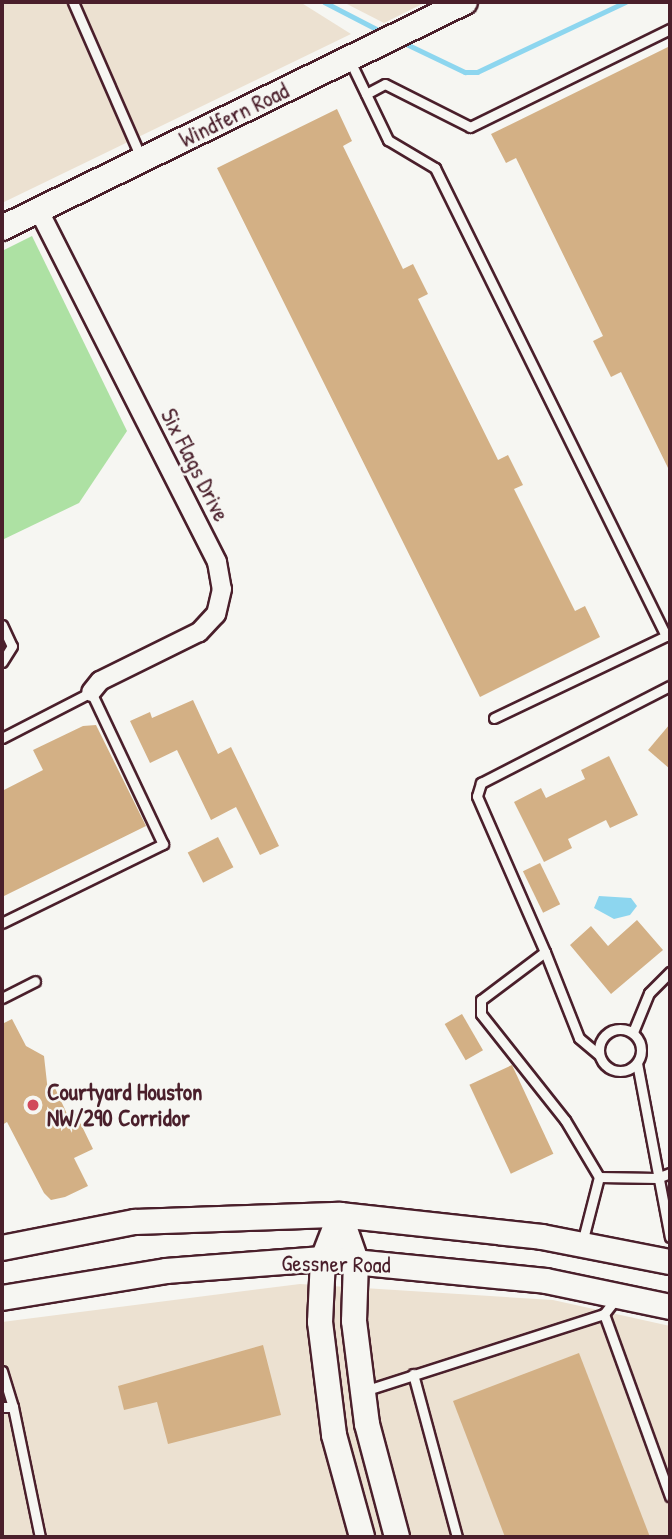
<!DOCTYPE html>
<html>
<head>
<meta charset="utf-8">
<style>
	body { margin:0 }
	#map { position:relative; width:672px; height:1539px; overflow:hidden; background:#f6f6f2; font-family:"Patrick Hand",sans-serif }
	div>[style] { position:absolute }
	.built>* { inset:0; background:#ece1d1 }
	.green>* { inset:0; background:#ade1a3 }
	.water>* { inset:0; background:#8dd6ef }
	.stream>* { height:5px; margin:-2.5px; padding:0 2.5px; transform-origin:2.5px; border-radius:2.5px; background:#8dd6ef }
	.building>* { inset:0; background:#d3b085; transform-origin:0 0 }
	.roads { filter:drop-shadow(2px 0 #4a1f2b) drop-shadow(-2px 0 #4a1f2b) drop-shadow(0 2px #4a1f2b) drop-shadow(0 -2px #4a1f2b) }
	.lane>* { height:9px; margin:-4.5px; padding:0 4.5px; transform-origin:4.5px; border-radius:4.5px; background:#f6f6f2 }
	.lane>.ring { margin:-4.5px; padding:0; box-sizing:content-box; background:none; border:9px solid #f6f6f2; border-radius:50% }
	.street>* { height:18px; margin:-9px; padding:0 9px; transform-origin:9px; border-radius:9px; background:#f6f6f2 }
	.secondary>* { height:24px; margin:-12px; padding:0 12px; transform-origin:12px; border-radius:12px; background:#f6f6f2 }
	.dots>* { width:19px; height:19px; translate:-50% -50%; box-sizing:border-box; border:4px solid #f6f6f2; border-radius:50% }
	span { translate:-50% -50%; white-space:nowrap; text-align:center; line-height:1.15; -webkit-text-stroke:5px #f6f6f2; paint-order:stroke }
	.street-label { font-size:23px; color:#4a1f2b }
	.poi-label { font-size:23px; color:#4a1f2b; font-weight:700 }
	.left { translate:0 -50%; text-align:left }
	.frame { position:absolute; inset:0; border:4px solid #4a1f2b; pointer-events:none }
</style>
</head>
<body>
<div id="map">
	<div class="built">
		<div style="clip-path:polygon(2px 2px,300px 2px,351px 34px,2px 203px)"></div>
		<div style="clip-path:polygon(343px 2px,426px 2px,384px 23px)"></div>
		<div style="clip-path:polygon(300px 1284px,553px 1300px,670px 1326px,670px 1537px,2px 1537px,2px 1322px)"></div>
	</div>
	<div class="green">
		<div style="clip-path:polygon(32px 236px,127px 431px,79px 503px,2px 540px,2px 251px)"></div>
	</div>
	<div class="water">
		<div style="clip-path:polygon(599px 896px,631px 898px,637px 906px,630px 915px,614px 919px,594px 908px)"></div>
	</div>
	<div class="stream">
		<div style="left:324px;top:2px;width:68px;rotate:27.3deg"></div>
		<div style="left:402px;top:42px;width:70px;rotate:25.5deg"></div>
		<div style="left:465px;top:72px;width:12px"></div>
		<div style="left:477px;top:72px;width:164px;rotate:-25.3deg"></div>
	</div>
	<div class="building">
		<div style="clip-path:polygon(670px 46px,670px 472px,621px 372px,611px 377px,593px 341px,603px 336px,516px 158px,506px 163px,491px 134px)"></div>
		<div style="clip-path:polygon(337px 109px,352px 141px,343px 146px,403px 269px,413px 264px,428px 294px,418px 299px,498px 460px,508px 455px,523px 485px,514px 489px,575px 611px,585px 606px,600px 637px,480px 697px,217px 168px)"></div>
		<div style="clip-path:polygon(193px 700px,218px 754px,231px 747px,279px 846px,260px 855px,236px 807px,211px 820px,177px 750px,150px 763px,130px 721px,150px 712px,152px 718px)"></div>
		<div style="clip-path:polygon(670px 724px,670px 769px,648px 750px)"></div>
		<div style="clip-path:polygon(96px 725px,146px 826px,2px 897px,2px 791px,43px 770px,33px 750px,83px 726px)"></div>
		<div style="clip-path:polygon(609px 756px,638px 815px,610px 828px,606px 820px,568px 839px,572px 848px,544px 862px,514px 802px,541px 788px,546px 798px,585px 779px,581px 770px)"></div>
		<div style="left:218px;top:837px;width:34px;height:34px;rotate:63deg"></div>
		<div style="left:540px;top:863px;width:46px;height:19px;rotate:64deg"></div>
		<div style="clip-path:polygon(637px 920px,663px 950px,611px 994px,570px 945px,591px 926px,608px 946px)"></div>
		<div style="left:462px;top:1014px;width:42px;height:20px;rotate:60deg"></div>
		<div style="clip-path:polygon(12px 1019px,26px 1046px,44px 1056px,48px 1092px,55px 1088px,68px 1116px,75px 1112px,93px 1149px,74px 1158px,88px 1186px,65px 1197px,51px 1200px,44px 1193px,7px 1122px,2px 1125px,2px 1024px)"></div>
		<div style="left:512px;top:1065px;width:98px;height:47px;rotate:65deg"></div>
		<div style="clip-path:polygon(263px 1345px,281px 1415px,168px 1444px,157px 1402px,124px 1410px,118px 1386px)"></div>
		<div style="clip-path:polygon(579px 1353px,650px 1537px,505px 1537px,453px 1401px)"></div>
	</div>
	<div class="roads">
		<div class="lane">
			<div style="left:73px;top:2px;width:170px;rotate:66.4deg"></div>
			<div style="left:350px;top:61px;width:88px;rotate:64.3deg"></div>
			<div style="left:388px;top:140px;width:55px;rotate:30.8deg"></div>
			<div style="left:435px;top:168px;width:522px;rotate:63.73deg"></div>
			<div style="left:666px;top:636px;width:4px;rotate:-27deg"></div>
			<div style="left:366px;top:94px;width:21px;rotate:-28deg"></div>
			<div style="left:385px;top:84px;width:95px;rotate:26.8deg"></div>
			<div style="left:470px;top:127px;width:223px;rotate:-26.1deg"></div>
			<div style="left:2px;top:625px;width:23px;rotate:65deg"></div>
			<div style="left:12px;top:646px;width:19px;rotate:122deg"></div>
			<div style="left:494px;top:718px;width:191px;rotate:-25.5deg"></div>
			<div style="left:2px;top:738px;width:100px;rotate:-27.3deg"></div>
			<div style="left:91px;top:692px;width:168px;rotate:64.7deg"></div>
			<div style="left:163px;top:844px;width:179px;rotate:153.9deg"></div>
			<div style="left:545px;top:952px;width:92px;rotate:68.4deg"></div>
			<div style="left:579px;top:1038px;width:26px;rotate:40deg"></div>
			<div style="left:2px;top:998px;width:37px;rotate:-27deg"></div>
			<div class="ring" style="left:599px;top:1029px;width:33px;height:33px"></div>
			<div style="left:633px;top:1032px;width:42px;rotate:-67.7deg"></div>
			<div style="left:649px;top:993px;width:30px;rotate:-45deg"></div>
			<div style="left:637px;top:1063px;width:177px;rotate:79.3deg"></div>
			<div style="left:599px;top:1177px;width:58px;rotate:1deg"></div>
			<div style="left:657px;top:1178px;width:14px;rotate:-21deg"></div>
			<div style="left:582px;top:1243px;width:68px;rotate:-75.6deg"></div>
			<div style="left:599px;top:1177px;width:66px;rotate:-120.8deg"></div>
			<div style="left:565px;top:1120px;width:135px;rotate:-128.4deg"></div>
			<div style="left:481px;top:1014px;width:14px;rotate:-90deg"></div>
			<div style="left:481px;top:1000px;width:80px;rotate:-36.9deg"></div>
			<div style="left:545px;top:952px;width:170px;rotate:-113.6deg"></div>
			<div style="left:477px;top:796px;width:14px;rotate:-73deg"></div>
			<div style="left:481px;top:783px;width:212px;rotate:-27.2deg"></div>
			<div style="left:604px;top:1314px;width:194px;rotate:70.1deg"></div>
			<div style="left:2px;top:1371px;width:38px;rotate:73deg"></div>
			<div style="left:413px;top:1374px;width:169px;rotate:74.9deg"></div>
			<div style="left:364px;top:1391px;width:252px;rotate:-17.8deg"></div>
			<div style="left:604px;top:1314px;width:18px;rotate:-52deg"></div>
			<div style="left:2px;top:1407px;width:11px"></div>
			<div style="left:13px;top:1407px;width:133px;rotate:78.3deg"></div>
		</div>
		<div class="street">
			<div style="left:38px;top:209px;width:396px;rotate:63.1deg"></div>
			<div style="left:217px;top:562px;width:27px;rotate:80deg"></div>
			<div style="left:222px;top:589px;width:26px;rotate:103deg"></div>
			<div style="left:216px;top:614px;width:25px;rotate:133deg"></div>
			<div style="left:199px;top:632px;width:110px;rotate:153.7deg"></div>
			<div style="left:100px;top:681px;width:14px;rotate:129deg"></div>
		</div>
		<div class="secondary">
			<div style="left:2px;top:228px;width:515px;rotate:-26.02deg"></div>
			<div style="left:340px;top:1215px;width:47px;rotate:111.1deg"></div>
			<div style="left:323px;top:1259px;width:63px;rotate:92.7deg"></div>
			<div style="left:320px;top:1322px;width:114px;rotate:82.9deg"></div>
			<div style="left:334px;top:1435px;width:106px;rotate:74.6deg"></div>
			<div style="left:340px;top:1215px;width:49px;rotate:70.8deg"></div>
			<div style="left:356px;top:1261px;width:60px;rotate:91.9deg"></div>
			<div style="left:354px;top:1321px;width:104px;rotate:82.8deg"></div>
			<div style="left:367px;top:1424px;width:117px;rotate:75.1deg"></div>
			<div style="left:2px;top:1248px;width:136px;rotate:-11.1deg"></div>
			<div style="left:135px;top:1222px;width:205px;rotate:-2deg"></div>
			<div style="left:340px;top:1215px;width:203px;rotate:6.2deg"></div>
			<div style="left:542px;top:1237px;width:130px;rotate:11.1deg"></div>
			<div style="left:2px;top:1298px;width:166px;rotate:-9.3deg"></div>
			<div style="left:166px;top:1271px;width:157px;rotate:-4.4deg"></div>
			<div style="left:323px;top:1259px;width:224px;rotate:5.6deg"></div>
			<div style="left:546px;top:1281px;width:127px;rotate:11.8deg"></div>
		</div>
	</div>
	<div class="dots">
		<div style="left:33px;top:1105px;background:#d1495b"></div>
	</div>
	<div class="street-label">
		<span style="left:234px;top:115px;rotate:-26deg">Windfern Road</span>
		<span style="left:195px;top:465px;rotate:63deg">Six Flags Drive</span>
		<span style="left:336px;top:1264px;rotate:1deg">Gessner Road</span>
	</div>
	<div class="poi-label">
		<span class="left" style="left:47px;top:1105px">Courtyard Houston<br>NW/290 Corridor</span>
	</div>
	<div class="frame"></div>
</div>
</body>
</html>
